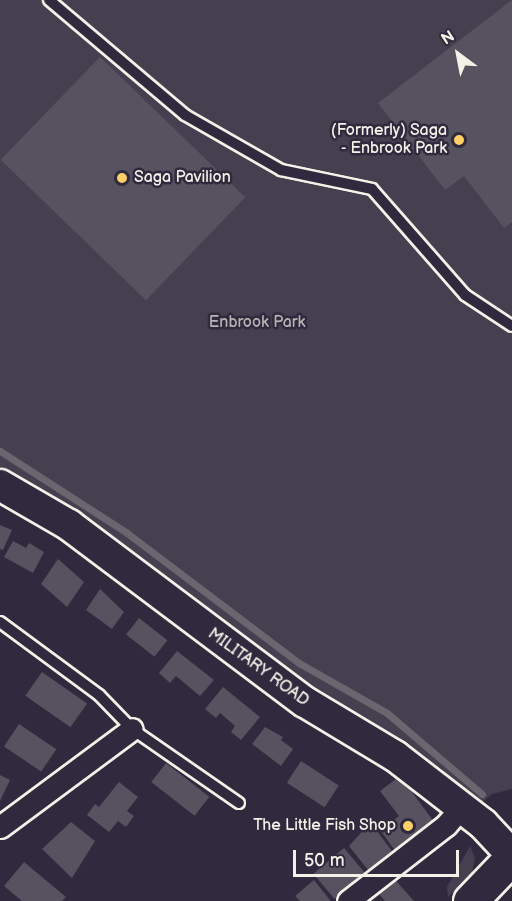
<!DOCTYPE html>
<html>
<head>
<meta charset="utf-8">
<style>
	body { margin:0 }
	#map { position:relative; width:512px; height:901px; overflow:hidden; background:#2f2a3d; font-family:"Balsamiq Sans",sans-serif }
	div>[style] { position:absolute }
	.green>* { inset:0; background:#454050 }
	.stream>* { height:7px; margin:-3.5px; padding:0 3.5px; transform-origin:3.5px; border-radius:3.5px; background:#6a6670 }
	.building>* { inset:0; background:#56525f; transform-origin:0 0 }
	.roads { filter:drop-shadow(2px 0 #f4f1e8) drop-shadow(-2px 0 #f4f1e8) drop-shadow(0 2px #f4f1e8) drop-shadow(0 -2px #f4f1e8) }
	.lane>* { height:10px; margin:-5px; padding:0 5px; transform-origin:5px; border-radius:5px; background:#2f2a3d }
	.street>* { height:21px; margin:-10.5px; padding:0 10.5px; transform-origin:10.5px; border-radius:10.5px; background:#2f2a3d }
	.secondary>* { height:30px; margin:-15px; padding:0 15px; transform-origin:15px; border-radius:15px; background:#2f2a3d }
	.highway>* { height:33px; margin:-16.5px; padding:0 16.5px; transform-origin:16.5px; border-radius:16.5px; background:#2f2a3d }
	.dots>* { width:16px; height:16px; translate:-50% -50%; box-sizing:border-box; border:3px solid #2f2a3d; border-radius:50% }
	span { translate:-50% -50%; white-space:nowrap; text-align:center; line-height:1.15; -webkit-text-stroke:5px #2f2a3d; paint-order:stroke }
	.poi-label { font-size:16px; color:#f4f1e8 }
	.right { translate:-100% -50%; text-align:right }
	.left { translate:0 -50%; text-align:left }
	.park-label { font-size:16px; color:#b7b3b3 }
	.street-label { font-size:16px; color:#f4f1e8 }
	.north { position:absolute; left:428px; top:24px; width:60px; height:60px; -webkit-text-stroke:4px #2f2a3d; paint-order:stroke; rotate:328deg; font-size:16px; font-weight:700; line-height:24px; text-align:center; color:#f4f1e8 }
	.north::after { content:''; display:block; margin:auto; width:21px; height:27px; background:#f4f1e8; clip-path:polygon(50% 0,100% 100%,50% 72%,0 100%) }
	.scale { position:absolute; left:293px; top:850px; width:166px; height:27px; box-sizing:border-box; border:3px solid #f4f1e8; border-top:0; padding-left:8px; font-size:18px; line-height:21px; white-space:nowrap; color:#f4f1e8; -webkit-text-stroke:4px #2f2a3d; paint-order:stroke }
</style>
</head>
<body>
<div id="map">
	<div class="green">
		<div style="clip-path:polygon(0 0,512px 0,512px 789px,492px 794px,479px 805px,451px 784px,443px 770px,390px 734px,311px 693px,0 471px)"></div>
		<div style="clip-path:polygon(470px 846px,475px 858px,472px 873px,448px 897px,447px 887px)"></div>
	</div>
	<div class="stream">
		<div style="left:0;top:451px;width:151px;rotate:32.8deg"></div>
		<div style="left:127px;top:533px;width:216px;rotate:37.1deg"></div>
		<div style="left:299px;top:663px;width:101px;rotate:29.6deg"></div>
		<div style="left:387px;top:713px;width:125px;rotate:40.5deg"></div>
	</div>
	<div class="building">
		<div style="clip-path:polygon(512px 0,512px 222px,504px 228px,464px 176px,445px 190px,378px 103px)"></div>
		<div style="left:100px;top:57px;width:202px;height:143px;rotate:44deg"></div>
		<div style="clip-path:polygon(0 525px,12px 530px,3px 550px,0 549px)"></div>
		<div style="clip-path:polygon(13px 541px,26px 548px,29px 543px,44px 552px,33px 573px,4px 557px)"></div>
		<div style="clip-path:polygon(58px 559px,84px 582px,67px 607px,41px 584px)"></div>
		<div style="clip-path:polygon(100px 589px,124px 612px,112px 629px,86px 610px)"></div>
		<div style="left:139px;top:618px;width:36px;height:21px;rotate:38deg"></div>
		<div style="clip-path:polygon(177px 651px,214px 680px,200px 696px,176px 676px,170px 683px,159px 673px)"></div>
		<div style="left:42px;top:672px;width:55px;height:29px;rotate:35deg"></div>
		<div style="clip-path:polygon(223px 687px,260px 717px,241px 740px,231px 732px,235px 726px,220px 713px,216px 718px,205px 709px)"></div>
		<div style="left:19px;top:724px;width:45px;height:27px;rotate:34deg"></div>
		<div style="clip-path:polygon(265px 727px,283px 737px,281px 740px,293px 749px,281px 766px,252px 744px)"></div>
		<div style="left:301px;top:761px;width:45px;height:26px;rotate:33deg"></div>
		<div style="left:166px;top:763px;width:55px;height:24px;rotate:38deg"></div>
		<div style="clip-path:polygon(0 775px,10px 780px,0 801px)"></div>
		<div style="clip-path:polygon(400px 776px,435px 823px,396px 852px,380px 830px,399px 816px,380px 791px)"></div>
		<div style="clip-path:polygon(119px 782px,138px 797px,127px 811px,134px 816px,126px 827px,118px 821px,109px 832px,87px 815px,95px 804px,99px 807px)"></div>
		<div style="clip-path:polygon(71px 822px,95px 841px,72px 878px,42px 849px)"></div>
		<div style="clip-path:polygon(367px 826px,373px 826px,392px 851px,368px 870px,349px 846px)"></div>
		<div style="left:344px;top:848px;width:33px;height:40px;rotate:50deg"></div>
		<div style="clip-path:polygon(24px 862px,66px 897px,62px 901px,22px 901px,4px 886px)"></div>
		<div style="clip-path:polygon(389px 873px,414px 901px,385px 901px,373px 887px)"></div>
		<div style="clip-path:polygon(314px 880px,330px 900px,329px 901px,300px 901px,295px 896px)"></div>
	</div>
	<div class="roads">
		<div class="lane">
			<div style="left:49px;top:0;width:178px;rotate:40.2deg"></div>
			<div style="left:185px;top:115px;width:111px;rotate:29.8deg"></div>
			<div style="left:281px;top:170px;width:93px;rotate:11.8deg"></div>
			<div style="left:372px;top:189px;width:141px;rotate:48.7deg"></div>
			<div style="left:465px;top:295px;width:56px;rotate:33.4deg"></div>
			<div style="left:0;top:622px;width:123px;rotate:36.4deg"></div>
			<div style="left:99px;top:695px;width:47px;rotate:45.9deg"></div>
			<div style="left:132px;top:729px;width:130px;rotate:34.7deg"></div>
		</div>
		<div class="street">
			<div style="left:0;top:827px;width:164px;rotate:-36.6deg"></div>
			<div style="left:348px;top:901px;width:124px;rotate:-37.8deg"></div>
			<div style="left:446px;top:825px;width:23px;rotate:-49deg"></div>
		</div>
		<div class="secondary">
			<div style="left:0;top:485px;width:80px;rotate:30.1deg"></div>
			<div style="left:69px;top:525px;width:295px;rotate:36.9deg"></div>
			<div style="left:305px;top:702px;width:105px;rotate:31deg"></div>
			<div style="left:395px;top:756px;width:111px;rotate:37.7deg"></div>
			<div style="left:483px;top:824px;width:42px;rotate:46.9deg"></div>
		</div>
		<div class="highway">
			<div style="left:470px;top:901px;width:61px;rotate:-46.3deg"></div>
		</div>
	</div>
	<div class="dots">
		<div style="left:459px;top:140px;background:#ffd166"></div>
		<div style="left:122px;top:178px;background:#ffd166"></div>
		<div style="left:408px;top:826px;background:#ffd166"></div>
	</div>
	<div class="poi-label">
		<span class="right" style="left:447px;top:140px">(Formerly) Saga<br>- Enbrook Park</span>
		<span class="left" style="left:134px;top:178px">Saga Pavilion</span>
		<span class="right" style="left:396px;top:826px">The Little Fish Shop</span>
	</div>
	<div class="park-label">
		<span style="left:257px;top:323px">Enbrook Park</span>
	</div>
	<div class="street-label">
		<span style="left:258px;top:668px;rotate:36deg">MILITARY ROAD</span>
	</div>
	<div class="north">N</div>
	<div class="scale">50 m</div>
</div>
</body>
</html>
